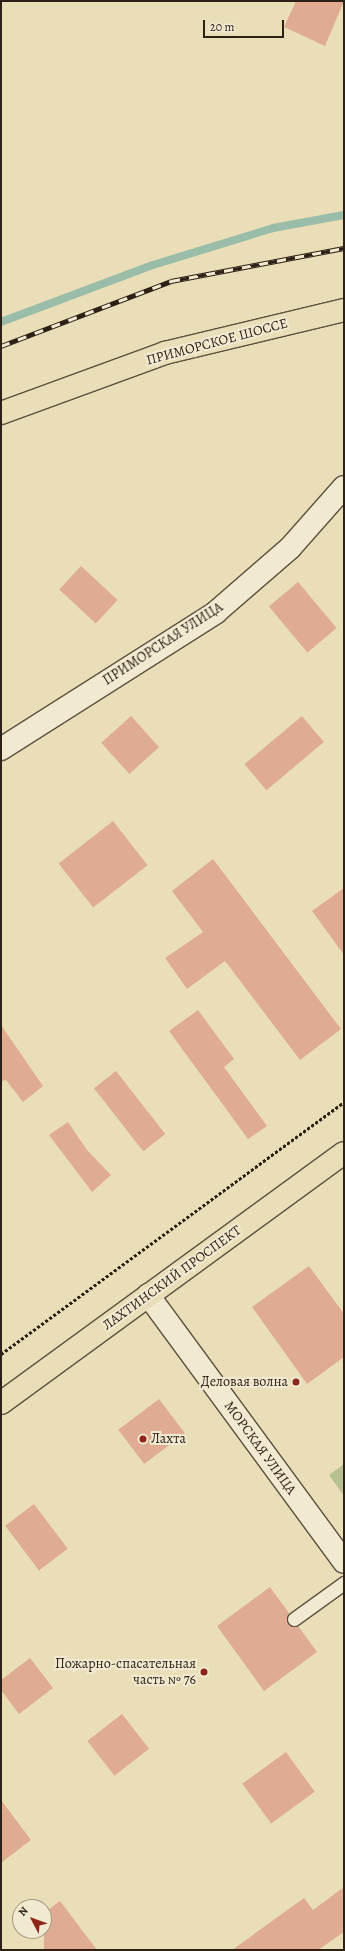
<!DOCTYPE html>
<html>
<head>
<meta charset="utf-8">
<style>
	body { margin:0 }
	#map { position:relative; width:345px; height:1951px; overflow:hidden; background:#eadeb8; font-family:Alegreya,serif }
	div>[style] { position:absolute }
	.green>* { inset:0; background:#b6c18f }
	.stream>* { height:8px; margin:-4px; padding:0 4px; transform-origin:4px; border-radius:4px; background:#99bda9 }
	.building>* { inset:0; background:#dfac93; transform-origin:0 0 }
	.path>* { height:2.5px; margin-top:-1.25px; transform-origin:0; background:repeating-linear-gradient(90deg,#2d2015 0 3px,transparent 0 5px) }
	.roads { filter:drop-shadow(1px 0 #5c503e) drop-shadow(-1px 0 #5c503e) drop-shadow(0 1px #5c503e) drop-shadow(0 -1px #5c503e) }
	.service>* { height:13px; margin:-6.5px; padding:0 6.5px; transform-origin:6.5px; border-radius:6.5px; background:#f1ead1 }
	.minor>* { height:22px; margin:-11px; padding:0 11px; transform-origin:11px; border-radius:11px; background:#f1ead1 }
	.primary>* { height:22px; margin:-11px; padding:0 11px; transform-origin:11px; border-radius:11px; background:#eadeb8 }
	.rail>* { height:4.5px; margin-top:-2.25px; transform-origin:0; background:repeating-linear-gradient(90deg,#f1ead1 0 9px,#2d2015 0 18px); box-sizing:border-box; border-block:1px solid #2d2015 }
	.dots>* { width:11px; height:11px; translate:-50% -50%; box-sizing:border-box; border:2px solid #f1ead1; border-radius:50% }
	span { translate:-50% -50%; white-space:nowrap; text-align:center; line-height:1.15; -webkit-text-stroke:4px #f1ead1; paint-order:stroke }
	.street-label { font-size:14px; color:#2d2015 }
	.poi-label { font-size:14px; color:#2d2015 }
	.right { translate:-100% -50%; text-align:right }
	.left { translate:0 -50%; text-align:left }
	.frame { position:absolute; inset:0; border:2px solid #2d2015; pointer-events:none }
	.north { position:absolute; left:12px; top:1899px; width:40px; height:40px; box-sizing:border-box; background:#f1ead1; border:1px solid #a39986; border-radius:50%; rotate:311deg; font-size:11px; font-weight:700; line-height:16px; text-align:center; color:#2d2015 }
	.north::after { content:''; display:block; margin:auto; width:14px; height:18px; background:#8f2418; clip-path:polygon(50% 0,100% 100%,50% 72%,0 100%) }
	.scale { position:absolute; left:203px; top:20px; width:81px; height:18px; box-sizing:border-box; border:2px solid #2d2015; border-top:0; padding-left:5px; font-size:12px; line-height:14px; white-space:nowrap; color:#2d2015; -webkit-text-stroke:3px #f1ead1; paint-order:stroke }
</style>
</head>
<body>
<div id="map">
	<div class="green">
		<div style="clip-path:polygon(344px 1464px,344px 1496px,329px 1475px)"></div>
	</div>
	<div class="stream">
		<div style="left:1px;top:322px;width:162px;rotate:-20.6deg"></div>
		<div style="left:153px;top:265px;width:126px;rotate:-17.1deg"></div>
		<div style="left:273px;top:228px;width:72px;rotate:-10.4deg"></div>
	</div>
	<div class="building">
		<div style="clip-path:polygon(296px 1px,344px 1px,325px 46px,284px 27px)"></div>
		<div style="left:81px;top:566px;width:50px;height:32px;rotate:43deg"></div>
		<div style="left:298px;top:582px;width:60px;height:38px;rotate:50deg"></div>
		<div style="left:131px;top:716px;width:42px;height:40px;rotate:48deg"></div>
		<div style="left:302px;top:716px;width:34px;height:75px;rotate:50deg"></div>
		<div style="left:113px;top:821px;width:56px;height:69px;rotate:52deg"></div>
		<div style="clip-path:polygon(213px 859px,341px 1029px,300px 1060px,225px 961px,187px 989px,165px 958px,203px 932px,172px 891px)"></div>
		<div style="clip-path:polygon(344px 888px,344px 955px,312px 911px)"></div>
		<div style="clip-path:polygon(198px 1010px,234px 1059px,224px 1067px,267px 1126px,248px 1139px,169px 1031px)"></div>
		<div style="clip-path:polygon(1px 1025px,43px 1086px,23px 1102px,6px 1080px,1px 1081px)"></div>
		<div style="left:116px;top:1071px;width:80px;height:28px;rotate:52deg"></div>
		<div style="clip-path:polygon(68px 1122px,87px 1150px,111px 1175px,92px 1192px,49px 1135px)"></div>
		<div style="clip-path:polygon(309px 1266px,344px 1314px,344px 1357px,307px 1384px,252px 1307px)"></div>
		<div style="left:159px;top:1399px;width:43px;height:51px;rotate:53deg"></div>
		<div style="left:34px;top:1504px;width:56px;height:36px;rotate:53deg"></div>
		<div style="clip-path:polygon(270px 1587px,289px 1613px,287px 1623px,298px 1626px,317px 1652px,264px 1691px,217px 1626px)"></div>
		<div style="clip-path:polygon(30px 1658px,53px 1688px,19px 1714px,1px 1690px,1px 1680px)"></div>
		<div style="left:122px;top:1714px;width:44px;height:44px;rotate:52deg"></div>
		<div style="left:286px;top:1752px;width:49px;height:54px;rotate:54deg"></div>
		<div style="clip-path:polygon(1px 1800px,31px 1840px,1px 1863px)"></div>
		<div style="clip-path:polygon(344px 1887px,344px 1932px,318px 1950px,232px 1950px,304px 1898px,313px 1910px)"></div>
		<div style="clip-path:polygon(60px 1901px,97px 1950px,44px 1950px,44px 1913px)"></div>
	</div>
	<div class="path">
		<div style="left:1px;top:1354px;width:426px;rotate:-36.3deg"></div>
	</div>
	<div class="roads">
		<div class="service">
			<div style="left:294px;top:1619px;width:62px;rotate:-35.8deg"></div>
		</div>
		<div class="minor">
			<div style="left:1px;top:749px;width:254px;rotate:-32.4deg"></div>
			<div style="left:215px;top:613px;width:99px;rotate:-40.9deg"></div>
			<div style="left:290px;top:548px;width:81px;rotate:-48.5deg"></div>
			<div style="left:148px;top:1295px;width:331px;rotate:53.7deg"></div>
		</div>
		<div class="primary">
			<div style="left:1px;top:413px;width:175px;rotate:-20.1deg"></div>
			<div style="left:165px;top:353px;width:184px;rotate:-13.5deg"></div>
			<div style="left:1px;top:1403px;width:424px;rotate:-36.1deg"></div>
		</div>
	</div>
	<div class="rail">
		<div style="left:1px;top:346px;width:182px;rotate:-20.9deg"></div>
		<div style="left:171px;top:281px;width:176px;rotate:-10.8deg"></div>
	</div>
	<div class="dots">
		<div style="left:296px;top:1382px;background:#8f2418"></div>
		<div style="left:143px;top:1439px;background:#8f2418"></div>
		<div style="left:204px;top:1672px;background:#8f2418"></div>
	</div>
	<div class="street-label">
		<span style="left:217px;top:342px;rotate:-15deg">ПРИМОРСКОЕ ШОССЕ</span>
		<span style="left:163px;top:644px;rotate:-33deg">ПРИМОРСКАЯ УЛИЦА</span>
		<span style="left:172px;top:1278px;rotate:-36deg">ЛАХТИНСКИЙ ПРОСПЕКТ</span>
		<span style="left:260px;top:1448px;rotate:54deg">МОРСКАЯ УЛИЦА</span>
	</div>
	<div class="poi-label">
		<span class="right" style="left:288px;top:1382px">Деловая волна</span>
		<span class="left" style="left:151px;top:1439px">Лахта</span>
		<span class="right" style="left:196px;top:1672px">Пожарно-спасательная<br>часть № 76</span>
	</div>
	<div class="frame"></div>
	<div class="north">N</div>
	<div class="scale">20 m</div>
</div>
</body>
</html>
